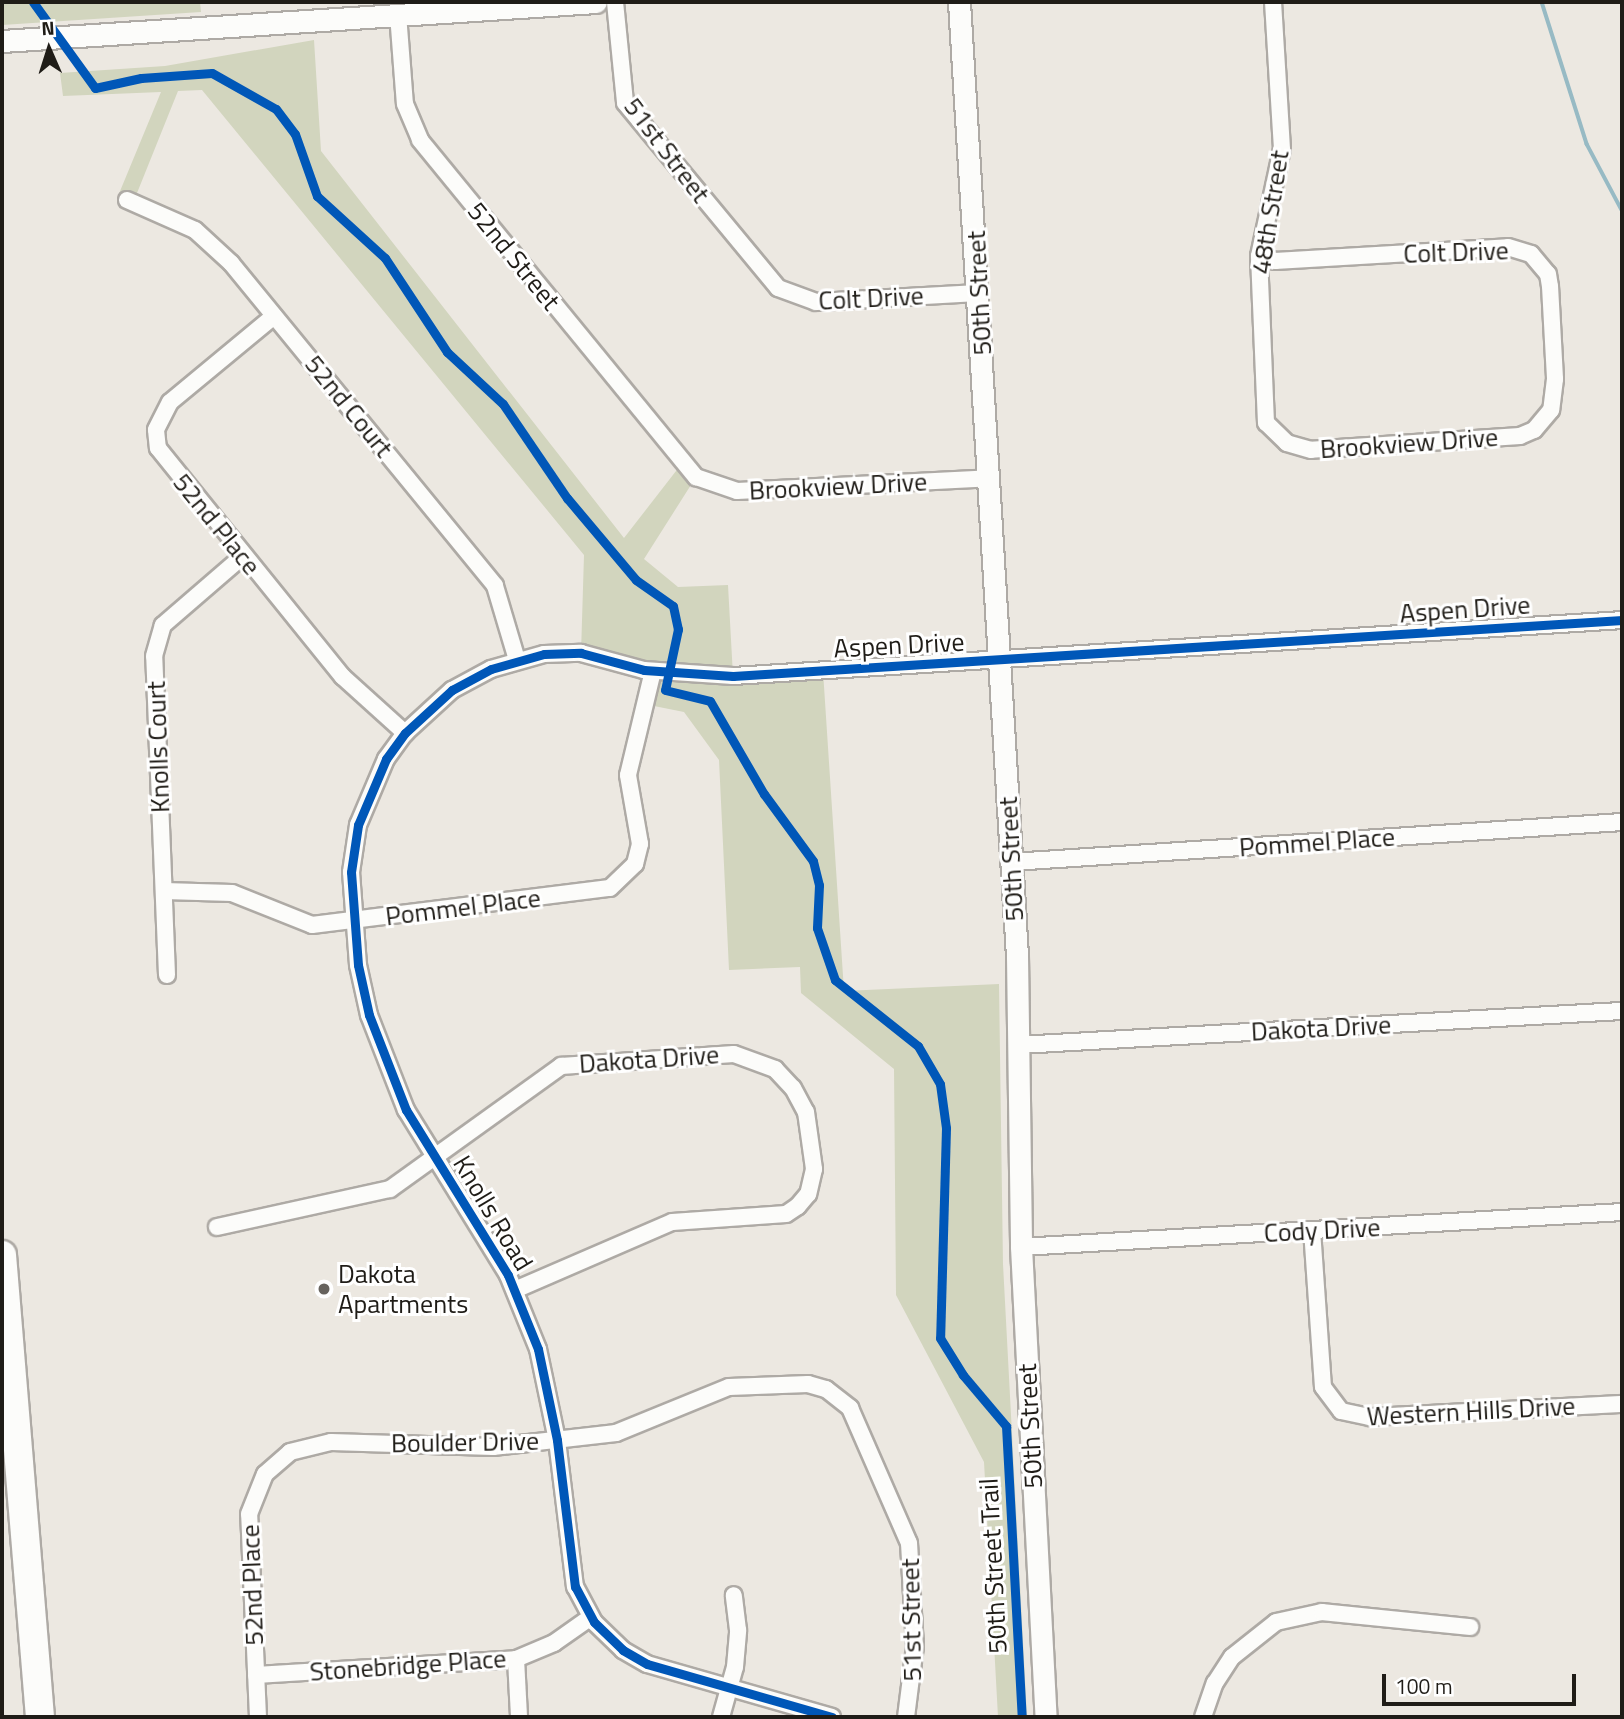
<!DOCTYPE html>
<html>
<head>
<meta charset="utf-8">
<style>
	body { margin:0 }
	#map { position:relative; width:1624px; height:1719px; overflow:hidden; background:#ece8e1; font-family:"Titillium Web",sans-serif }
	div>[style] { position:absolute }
	.green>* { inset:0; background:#d2d5be }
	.stream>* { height:3.5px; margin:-1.75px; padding:0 1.75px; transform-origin:1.75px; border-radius:1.75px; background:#97bac4 }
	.roads { filter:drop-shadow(2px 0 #aeaaa5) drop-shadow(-2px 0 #aeaaa5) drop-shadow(0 2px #aeaaa5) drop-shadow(0 -2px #aeaaa5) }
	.street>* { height:16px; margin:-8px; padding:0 8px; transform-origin:8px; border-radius:8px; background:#fcfcfa }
	.secondary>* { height:21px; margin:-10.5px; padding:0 10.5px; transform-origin:10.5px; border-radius:10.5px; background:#fcfcfa }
	.highway>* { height:28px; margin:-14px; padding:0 14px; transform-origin:14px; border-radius:14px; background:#fcfcfa }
	.cycleway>* { height:9px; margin:-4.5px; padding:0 4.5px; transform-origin:4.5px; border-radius:4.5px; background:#0057b8 }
	.dots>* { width:19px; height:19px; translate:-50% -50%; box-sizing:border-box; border:4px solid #fff; border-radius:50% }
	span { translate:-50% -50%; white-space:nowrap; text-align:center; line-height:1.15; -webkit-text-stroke:6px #fff; paint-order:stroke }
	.street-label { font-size:26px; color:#1f1c17 }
	.poi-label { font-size:26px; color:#1f1c17 }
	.left { translate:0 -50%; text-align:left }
	.frame { position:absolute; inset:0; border:4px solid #1f1c17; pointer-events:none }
	.north { position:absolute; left:14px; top:14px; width:70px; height:70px; -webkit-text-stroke:5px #fff; paint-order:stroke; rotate:357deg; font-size:19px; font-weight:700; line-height:28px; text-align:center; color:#1f1c17 }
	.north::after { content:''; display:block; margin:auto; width:24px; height:32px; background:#1f1c17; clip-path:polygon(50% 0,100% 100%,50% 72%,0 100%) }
	.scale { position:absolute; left:1382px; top:1674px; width:194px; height:32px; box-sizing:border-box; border:4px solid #1f1c17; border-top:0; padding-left:9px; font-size:21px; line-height:24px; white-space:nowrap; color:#1f1c17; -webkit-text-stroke:5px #fff; paint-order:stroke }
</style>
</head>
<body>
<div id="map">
	<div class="green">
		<div style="clip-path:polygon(2px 2px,200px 2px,201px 12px,2px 25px)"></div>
		<div style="clip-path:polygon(314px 40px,321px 151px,624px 538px,683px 462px,696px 477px,644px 559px,678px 587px,728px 585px,733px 676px,823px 671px,844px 991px,999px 984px,1003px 1264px,1027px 1717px,998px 1717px,984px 1462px,896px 1295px,894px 1069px,801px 993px,800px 967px,729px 970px,719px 760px,684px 712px,644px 704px,653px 671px,581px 653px,584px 555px,202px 90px,178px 91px,133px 203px,118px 196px,161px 92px,63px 96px,60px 73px,165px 66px)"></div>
	</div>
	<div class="stream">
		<div style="left:1542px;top:2px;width:149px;rotate:72.4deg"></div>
		<div style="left:1587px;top:144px;width:75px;rotate:62.1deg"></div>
	</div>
	<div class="roads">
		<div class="street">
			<div style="left:615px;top:2px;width:101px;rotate:84.3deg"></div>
			<div style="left:625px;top:103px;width:240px;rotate:50.4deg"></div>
			<div style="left:778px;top:288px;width:40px;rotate:20.2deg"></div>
			<div style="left:816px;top:302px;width:163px;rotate:-3.2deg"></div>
			<div style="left:398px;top:14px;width:90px;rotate:85.6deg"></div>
			<div style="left:405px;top:104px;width:39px;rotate:67deg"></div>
			<div style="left:420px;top:140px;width:436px;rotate:50.7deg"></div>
			<div style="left:696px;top:477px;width:43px;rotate:18.9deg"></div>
			<div style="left:737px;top:491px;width:253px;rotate:-2.9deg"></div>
			<div style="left:127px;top:200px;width:74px;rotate:23.8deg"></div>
			<div style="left:195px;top:230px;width:49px;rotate:42.5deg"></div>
			<div style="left:231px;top:263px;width:417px;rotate:50.7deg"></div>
			<div style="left:495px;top:586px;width:77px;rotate:73.4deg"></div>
			<div style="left:1259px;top:256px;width:17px;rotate:17deg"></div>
			<div style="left:1275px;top:261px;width:233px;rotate:-3.4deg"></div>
			<div style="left:1508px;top:247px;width:24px;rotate:17deg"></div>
			<div style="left:1531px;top:254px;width:26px;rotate:50deg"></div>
			<div style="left:1548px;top:274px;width:12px;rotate:81deg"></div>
			<div style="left:1550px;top:286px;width:93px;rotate:86.9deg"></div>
			<div style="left:1555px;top:379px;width:31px;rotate:97deg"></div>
			<div style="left:1551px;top:410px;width:26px;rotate:130deg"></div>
			<div style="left:1534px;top:430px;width:15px;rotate:157deg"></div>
			<div style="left:1520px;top:436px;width:209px;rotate:176.2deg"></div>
			<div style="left:1311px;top:450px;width:25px;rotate:-164deg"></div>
			<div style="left:1287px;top:443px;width:29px;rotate:-136deg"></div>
			<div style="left:1266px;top:423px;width:167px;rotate:-92.4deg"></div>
			<div style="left:1259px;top:256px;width:109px;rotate:-77.9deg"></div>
			<div style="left:1282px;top:149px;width:147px;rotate:-93.5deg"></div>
			<div style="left:274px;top:316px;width:135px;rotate:140.4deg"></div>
			<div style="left:170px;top:402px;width:31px;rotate:117deg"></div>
			<div style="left:156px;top:430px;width:18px;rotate:84deg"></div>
			<div style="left:158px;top:448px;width:294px;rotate:51.1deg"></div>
			<div style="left:343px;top:677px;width:84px;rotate:42.1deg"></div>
			<div style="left:1012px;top:862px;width:611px;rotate:-3.75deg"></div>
			<div style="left:164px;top:891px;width:68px;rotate:1.7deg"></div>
			<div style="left:232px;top:893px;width:86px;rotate:21.8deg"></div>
			<div style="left:312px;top:925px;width:300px;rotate:-7.1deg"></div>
			<div style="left:610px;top:888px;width:35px;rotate:-44deg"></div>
			<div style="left:635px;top:864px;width:21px;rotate:-76deg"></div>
			<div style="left:640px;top:844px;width:70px;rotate:-99.9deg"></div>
			<div style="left:628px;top:775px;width:107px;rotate:-76.5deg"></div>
			<div style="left:167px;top:975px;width:319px;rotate:-92.3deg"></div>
			<div style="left:154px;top:656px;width:32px;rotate:-74deg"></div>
			<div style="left:163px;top:625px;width:106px;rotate:-40.8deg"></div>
			<div style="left:1019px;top:1045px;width:604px;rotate:-3.23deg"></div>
			<div style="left:217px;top:1227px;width:177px;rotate:-12.4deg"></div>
			<div style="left:390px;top:1189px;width:211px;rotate:-35.7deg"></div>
			<div style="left:561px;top:1066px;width:173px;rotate:-4deg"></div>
			<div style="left:734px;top:1054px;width:44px;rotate:20.1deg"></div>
			<div style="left:775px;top:1069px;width:26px;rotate:47deg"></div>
			<div style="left:793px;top:1088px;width:27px;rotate:62deg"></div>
			<div style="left:806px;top:1112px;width:58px;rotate:82deg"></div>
			<div style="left:814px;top:1169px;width:26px;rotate:103deg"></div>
			<div style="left:808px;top:1194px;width:16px;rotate:130deg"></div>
			<div style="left:798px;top:1206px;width:14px;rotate:146deg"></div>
			<div style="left:786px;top:1214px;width:114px;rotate:176deg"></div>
			<div style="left:672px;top:1222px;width:171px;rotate:156.6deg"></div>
			<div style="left:1312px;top:1230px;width:157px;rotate:86deg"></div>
			<div style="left:1323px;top:1387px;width:30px;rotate:53deg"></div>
			<div style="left:1341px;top:1411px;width:30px;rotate:12deg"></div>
			<div style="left:1370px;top:1417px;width:252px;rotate:-3deg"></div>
			<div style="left:1021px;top:1247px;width:602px;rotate:-3.33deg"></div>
			<div style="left:516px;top:1659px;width:58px;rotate:87deg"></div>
			<div style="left:256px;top:1675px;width:260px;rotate:-3.5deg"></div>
			<div style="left:516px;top:1659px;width:41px;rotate:-22.8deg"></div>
			<div style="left:554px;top:1643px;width:45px;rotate:-35.1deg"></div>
			<div style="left:258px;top:1717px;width:203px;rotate:-92.5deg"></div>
			<div style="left:249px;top:1514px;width:43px;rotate:-68.2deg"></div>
			<div style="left:265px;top:1474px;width:33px;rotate:-41deg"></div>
			<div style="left:290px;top:1452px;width:42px;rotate:-13.7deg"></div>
			<div style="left:331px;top:1442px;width:162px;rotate:1.8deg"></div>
			<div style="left:493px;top:1447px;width:124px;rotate:-6.5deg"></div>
			<div style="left:616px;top:1433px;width:122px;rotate:-22.2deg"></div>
			<div style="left:729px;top:1387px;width:79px;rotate:-2.2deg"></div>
			<div style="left:808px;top:1384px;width:19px;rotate:16deg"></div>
			<div style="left:826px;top:1389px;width:31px;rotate:38deg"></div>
			<div style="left:850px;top:1408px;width:147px;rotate:66.4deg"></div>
			<div style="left:909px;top:1543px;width:103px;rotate:86.7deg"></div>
			<div style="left:915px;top:1646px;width:72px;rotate:97.2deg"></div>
			<div style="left:721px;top:1717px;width:52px;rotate:-74.4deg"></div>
			<div style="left:735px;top:1667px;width:37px;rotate:-85deg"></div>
			<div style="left:738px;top:1630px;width:35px;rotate:-97deg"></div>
			<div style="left:832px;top:1717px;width:192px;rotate:-164deg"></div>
			<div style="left:647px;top:1664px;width:28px;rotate:-150deg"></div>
			<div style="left:623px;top:1650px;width:40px;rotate:-136deg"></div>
			<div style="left:594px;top:1622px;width:40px;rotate:-118deg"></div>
			<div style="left:575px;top:1587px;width:148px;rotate:-97deg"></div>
			<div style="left:557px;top:1440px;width:93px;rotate:-101.8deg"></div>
			<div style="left:538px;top:1349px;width:80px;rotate:-112.1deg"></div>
			<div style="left:508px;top:1275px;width:194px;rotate:-121.7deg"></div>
			<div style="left:406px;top:1110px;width:102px;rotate:-111.3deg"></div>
			<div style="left:369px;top:1015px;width:51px;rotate:-102.4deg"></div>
			<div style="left:358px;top:965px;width:93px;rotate:-94.3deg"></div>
			<div style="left:351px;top:872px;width:48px;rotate:-81.5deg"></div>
			<div style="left:358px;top:825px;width:72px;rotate:-67deg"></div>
			<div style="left:386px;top:759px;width:32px;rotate:-54deg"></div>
			<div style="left:405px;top:733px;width:64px;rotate:-42.5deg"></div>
			<div style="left:452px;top:690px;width:44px;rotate:-28.3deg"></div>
			<div style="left:491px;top:669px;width:55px;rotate:-15.8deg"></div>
			<div style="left:544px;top:654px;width:37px;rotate:-2deg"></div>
			<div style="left:581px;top:653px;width:65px;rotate:15.1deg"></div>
			<div style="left:644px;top:670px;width:89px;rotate:3.9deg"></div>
			<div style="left:733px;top:676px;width:891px;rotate:-3.6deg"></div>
			<div style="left:1203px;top:1717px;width:36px;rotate:-71deg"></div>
			<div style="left:1215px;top:1683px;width:31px;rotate:-57deg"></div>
			<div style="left:1232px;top:1657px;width:56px;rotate:-38.5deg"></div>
			<div style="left:1276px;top:1622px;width:47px;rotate:-12.3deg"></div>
			<div style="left:1322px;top:1612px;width:149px;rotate:5.8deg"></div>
		</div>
		<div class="secondary">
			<div style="left:959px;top:2px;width:956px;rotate:86.52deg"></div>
			<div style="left:1017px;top:956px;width:291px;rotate:89.2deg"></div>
			<div style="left:1021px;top:1247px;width:471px;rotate:87deg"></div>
			<div style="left:2px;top:41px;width:595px;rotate:-3.76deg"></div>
		</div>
		<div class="highway">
			<div style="left:2px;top:1255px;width:464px;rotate:85.3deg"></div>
		</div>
	</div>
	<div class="cycleway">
		<div style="left:33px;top:2px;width:106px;rotate:54.2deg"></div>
		<div style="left:95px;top:88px;width:47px;rotate:-12.3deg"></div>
		<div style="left:141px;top:78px;width:71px;rotate:-4deg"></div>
		<div style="left:212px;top:73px;width:73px;rotate:29.4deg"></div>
		<div style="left:276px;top:109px;width:31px;rotate:53deg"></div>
		<div style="left:295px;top:134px;width:66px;rotate:70.5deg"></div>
		<div style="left:317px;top:196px;width:92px;rotate:42.4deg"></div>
		<div style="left:385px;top:258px;width:113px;rotate:56.6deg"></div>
		<div style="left:447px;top:352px;width:76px;rotate:42.9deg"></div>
		<div style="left:503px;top:404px;width:114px;rotate:55.8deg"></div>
		<div style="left:567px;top:498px;width:107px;rotate:49.9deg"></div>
		<div style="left:636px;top:580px;width:45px;rotate:35.1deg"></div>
		<div style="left:673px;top:606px;width:24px;rotate:78deg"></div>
		<div style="left:678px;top:629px;width:62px;rotate:102deg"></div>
		<div style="left:665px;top:690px;width:46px;rotate:13.7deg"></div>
		<div style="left:710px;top:701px;width:108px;rotate:59.9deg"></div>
		<div style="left:764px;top:794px;width:83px;rotate:53.8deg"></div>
		<div style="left:813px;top:861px;width:25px;rotate:76deg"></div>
		<div style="left:819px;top:885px;width:43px;rotate:92.7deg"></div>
		<div style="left:817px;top:928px;width:55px;rotate:70.9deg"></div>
		<div style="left:835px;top:980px;width:106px;rotate:38.5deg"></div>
		<div style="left:918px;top:1046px;width:44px;rotate:59.9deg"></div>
		<div style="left:940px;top:1084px;width:44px;rotate:82.2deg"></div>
		<div style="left:946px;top:1128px;width:210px;rotate:91.6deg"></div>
		<div style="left:940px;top:1338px;width:44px;rotate:58.1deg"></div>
		<div style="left:963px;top:1375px;width:67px;rotate:49.9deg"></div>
		<div style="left:1006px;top:1426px;width:291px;rotate:86.9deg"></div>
		<div style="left:832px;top:1717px;width:192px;rotate:-164deg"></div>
		<div style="left:647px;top:1664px;width:28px;rotate:-150deg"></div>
		<div style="left:623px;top:1650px;width:40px;rotate:-136deg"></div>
		<div style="left:594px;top:1622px;width:40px;rotate:-118deg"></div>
		<div style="left:575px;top:1587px;width:148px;rotate:-97deg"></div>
		<div style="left:557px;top:1440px;width:93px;rotate:-101.8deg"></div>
		<div style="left:538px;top:1349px;width:80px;rotate:-112.1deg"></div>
		<div style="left:508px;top:1275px;width:194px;rotate:-121.7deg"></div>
		<div style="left:406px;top:1110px;width:102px;rotate:-111.3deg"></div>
		<div style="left:369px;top:1015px;width:51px;rotate:-102.4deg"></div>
		<div style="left:358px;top:965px;width:93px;rotate:-94.3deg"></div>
		<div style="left:351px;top:872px;width:48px;rotate:-81.5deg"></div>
		<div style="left:358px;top:825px;width:72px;rotate:-67deg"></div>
		<div style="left:386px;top:759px;width:32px;rotate:-54deg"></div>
		<div style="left:405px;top:733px;width:64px;rotate:-42.5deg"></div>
		<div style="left:452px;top:690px;width:44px;rotate:-28.3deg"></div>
		<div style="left:491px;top:669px;width:55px;rotate:-15.8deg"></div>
		<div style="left:544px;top:654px;width:37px;rotate:-2deg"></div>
		<div style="left:581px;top:653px;width:65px;rotate:15.1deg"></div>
		<div style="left:644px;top:670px;width:89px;rotate:3.9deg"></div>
		<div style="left:733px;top:676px;width:891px;rotate:-3.6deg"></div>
	</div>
	<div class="dots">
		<div style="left:324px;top:1289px;background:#67635e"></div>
	</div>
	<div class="street-label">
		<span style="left:667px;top:150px;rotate:53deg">51st Street</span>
		<span style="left:1270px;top:212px;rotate:-81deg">48th Street</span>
		<span style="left:1456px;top:252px;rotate:-2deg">Colt Drive</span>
		<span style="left:514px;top:256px;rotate:51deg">52nd Street</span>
		<span style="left:979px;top:293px;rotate:-93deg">50th Street</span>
		<span style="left:871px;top:298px;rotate:-3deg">Colt Drive</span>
		<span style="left:349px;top:406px;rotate:51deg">52nd Court</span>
		<span style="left:1409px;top:443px;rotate:-4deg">Brookview Drive</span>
		<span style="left:838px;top:486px;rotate:-3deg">Brookview Drive</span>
		<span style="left:217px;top:524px;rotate:51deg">52nd Place</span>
		<span style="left:1465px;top:609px;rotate:-4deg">Aspen Drive</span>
		<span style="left:899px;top:645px;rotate:-3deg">Aspen Drive</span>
		<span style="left:158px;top:747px;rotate:-92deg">Knolls Court</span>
		<span style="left:1317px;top:842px;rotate:-4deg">Pommel Place</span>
		<span style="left:1011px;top:859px;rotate:-93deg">50th Street</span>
		<span style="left:463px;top:907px;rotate:-7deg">Pommel Place</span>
		<span style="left:1321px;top:1028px;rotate:-3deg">Dakota Drive</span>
		<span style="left:649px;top:1059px;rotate:-4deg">Dakota Drive</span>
		<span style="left:493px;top:1213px;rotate:59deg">Knolls Road</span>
		<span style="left:1322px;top:1230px;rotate:-3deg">Cody Drive</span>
		<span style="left:1471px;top:1411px;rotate:-3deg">Western Hills Drive</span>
		<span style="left:1030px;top:1426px;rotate:-93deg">50th Street</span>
		<span style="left:465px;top:1442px;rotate:-1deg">Boulder Drive</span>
		<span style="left:993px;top:1566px;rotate:-93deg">50th Street Trail</span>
		<span style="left:252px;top:1585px;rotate:-92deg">52nd Place</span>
		<span style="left:911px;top:1620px;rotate:-91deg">51st Street</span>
		<span style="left:408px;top:1665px;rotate:-4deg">Stonebridge Place</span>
	</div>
	<div class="poi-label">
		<span class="left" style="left:338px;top:1289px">Dakota<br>Apartments</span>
	</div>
	<div class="frame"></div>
	<div class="north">N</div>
	<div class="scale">100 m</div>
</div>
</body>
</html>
